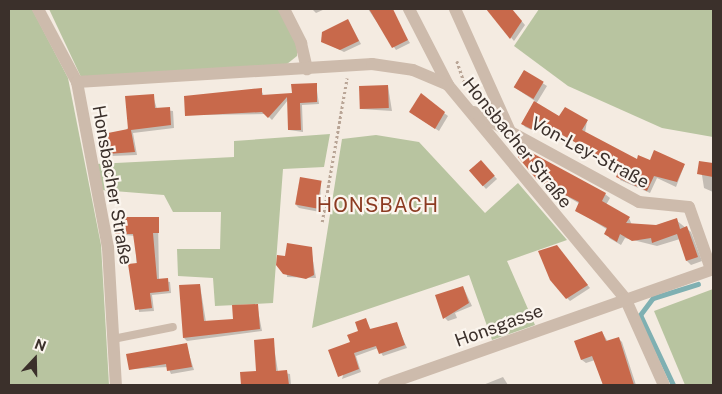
<!DOCTYPE html>
<html>
<head>
<meta charset="utf-8">
<style>
	body { margin:0 }
	#map { position:relative; width:722px; height:394px; overflow:hidden; background:#f4ebe1; font-family:"Public Sans",sans-serif }
	div>[style] { position:absolute }
	.green>* { inset:0; background:#b8c4a0 }
	.shadow>* { inset:0; background:#0003 }
	.stream>* { height:4.5px; margin:-2.25px; padding:0 2.25px; transform-origin:2.25px; border-radius:2.25px; background:#7fb0b2 }
	.building>* { inset:0; background:#c8694b; transform-origin:0 0 }
	.path>* { height:2.5px; margin-top:-1.25px; transform-origin:0; background:repeating-linear-gradient(90deg,#b9a596 0 2.5px,transparent 0 5px) }
	.service>* { height:8px; margin:-4px; padding:0 4px; transform-origin:4px; border-radius:4px; background:#cdbbac }
	.minor>* { height:12px; margin:-6px; padding:0 6px; transform-origin:6px; border-radius:6px; background:#cdbbac }
	span { translate:-50% -50%; white-space:nowrap; text-align:center; line-height:1.15; -webkit-text-stroke:4.5px #fbf5ee; paint-order:stroke }
	.street-label { font-size:18px; color:#3b302b }
	.quarter-label { font-size:20px; color:#8c3b22; letter-spacing:1px }
	.frame { position:absolute; inset:0; border:10px solid #3b302b; pointer-events:none }
	.north { position:absolute; left:10px; top:334px; width:50px; height:50px; -webkit-text-stroke:4px #fbf5ee; paint-order:stroke; rotate:21deg; font-size:14px; font-weight:700; line-height:20px; text-align:center; color:#3b302b }
	.north::after { content:''; display:block; margin:auto; width:18px; height:22px; background:#3b302b; clip-path:polygon(50% 0,100% 100%,50% 72%,0 100%) }
</style>
</head>
<body>
<div id="map">
	<div class="green">
		<div style="clip-path:polygon(9px 9px,32px 9px,68px 78px,101px 245px,109px 385px,9px 385px)"></div>
		<div style="clip-path:polygon(49px 9px,279px 9px,297px 43px,297px 56px,287px 64px,81px 77px)"></div>
		<div style="clip-path:polygon(539px 9px,713px 9px,713px 137px,662px 128px,568px 86px,514px 46px)"></div>
		<div style="clip-path:polygon(330px 134px,324px 167px,283px 169px,273px 303px,215px 306px,213px 278px,178px 276px,177px 249px,220px 249px,221px 212px,173px 212px,164px 195px,101px 190px,96px 164px,234px 157px,234px 141px)"></div>
		<div style="clip-path:polygon(376px 135px,419px 142px,485px 213px,518px 183px,567px 240px,507px 261px,535px 325px,492px 340px,469px 275px,312px 328px,342px 139px)"></div>
		<div style="clip-path:polygon(713px 289px,713px 385px,685px 385px,654px 311px)"></div>
	</div>
	<div class="shadow">
		<div style="clip-path:polygon(312px 9px,325px 9px,316px 13px)"></div>
		<div style="clip-path:polygon(368px 9px,389px 9px,410px 43px,396px 50px)"></div>
		<div style="clip-path:polygon(487px 9px,511px 9px,525px 25px,514px 41px)"></div>
		<div style="clip-path:polygon(348px 20px,361px 44px,344px 52px,322px 41px)"></div>
		<div style="clip-path:polygon(524px 71px,547px 86px,536px 104px,560px 117px,587px 121px,585px 133px,637px 160px,650px 162px,654px 152px,684px 166px,676px 187px,657px 178px,650px 193px,620px 180px,621px 168px,541px 123px,536px 132px,525px 127px,523px 124px,535px 101px,514px 87px)"></div>
		<div style="clip-path:polygon(316px 84px,319px 104px,302px 105px,303px 132px,289px 130px,288px 100px,272px 120px,266px 114px,187px 115px,261px 90px,264px 96px,293px 94px)"></div>
		<div style="clip-path:polygon(388px 86px,392px 111px,361px 109px)"></div>
		<div style="clip-path:polygon(153px 96px,157px 109px,173px 111px,174px 128px,133px 133px,137px 155px,111px 156px,108px 153px)"></div>
		<div style="clip-path:polygon(410px 112px,444px 113px,448px 116px,439px 131px)"></div>
		<div style="clip-path:polygon(524px 150px,605px 194px,610px 198px,606px 205px,629px 218px,632px 225px,656px 226px,676px 220px,691px 232px,702px 261px,691px 265px,687px 261px,680px 239px,657px 246px,625px 238px,621px 245px,609px 238px,608px 230px,576px 210px,580px 204px,539px 180px)"></div>
		<div style="clip-path:polygon(700px 162px,713px 164px,713px 192px,704px 188px)"></div>
		<div style="clip-path:polygon(484px 165px,497px 179px,486px 189px,470px 171px)"></div>
		<div style="clip-path:polygon(321px 182px,320px 212px,299px 208px,296px 205px)"></div>
		<div style="clip-path:polygon(158px 218px,159px 280px,170px 282px,171px 293px,152px 295px,154px 311px,139px 312px,135px 236px,116px 234px)"></div>
		<div style="clip-path:polygon(311px 249px,316px 278px,287px 277px,286px 258px)"></div>
		<div style="clip-path:polygon(559px 249px,590px 288px,570px 301px,567px 298px)"></div>
		<div style="clip-path:polygon(200px 285px,206px 322px,234px 320px,257px 305px,262px 331px,187px 341px,184px 338px)"></div>
		<div style="clip-path:polygon(463px 287px,472px 306px,455px 313px,457px 318px,448px 321px,445px 318px)"></div>
		<div style="clip-path:polygon(366px 320px,371px 330px,396px 323px,407px 348px,383px 356px,378px 348px,356px 356px,361px 372px,342px 379px,352px 343px)"></div>
		<div style="clip-path:polygon(602px 332px,608px 342px,618px 338px,622px 342px,636px 385px,603px 385px,595px 360px,586px 363px,582px 360px,576px 341px)"></div>
		<div style="clip-path:polygon(273px 340px,278px 372px,290px 374px,291px 385px,240px 385px,258px 372px)"></div>
		<div style="clip-path:polygon(186px 344px,194px 370px,171px 374px,168px 367px,130px 369px)"></div>
		<div style="clip-path:polygon(503px 377px,508px 385px,483px 385px)"></div>
	</div>
	<div class="stream">
		<div style="left:673px;top:385px;width:77px;rotate:-115.2deg"></div>
		<div style="left:640px;top:315px;width:21px;rotate:-53deg"></div>
		<div style="left:653px;top:298px;width:47px;rotate:-17.3deg"></div>
	</div>
	<div class="building">
		<div style="clip-path:polygon(369px 9px,393px 9px,408px 40px,392px 48px)"></div>
		<div style="clip-path:polygon(486px 9px,512px 9px,522px 21px,510px 39px)"></div>
		<div style="clip-path:polygon(348px 19px,359px 41px,340px 50px,321px 42px,322px 32px)"></div>
		<div style="left:524px;top:70px;width:23px;height:20px;rotate:31deg"></div>
		<div style="clip-path:polygon(317px 83px,317px 102px,300px 103px,301px 130px,288px 130px,287px 97px,268px 118px,262px 112px,185px 116px,184px 96px,262px 88px,262px 95px,292px 93px,291px 84px)"></div>
		<div style="left:388px;top:85px;width:23px;height:29px;rotate:88deg"></div>
		<div style="clip-path:polygon(421px 93px,445px 112px,435px 129px,409px 112px)"></div>
		<div style="clip-path:polygon(154px 94px,155px 108px,170px 107px,171px 125px,131px 130px,135px 152px,107px 154px,103px 134px,128px 129px,125px 96px)"></div>
		<div style="clip-path:polygon(534px 101px,559px 116px,565px 107px,588px 120px,582px 130px,637px 159px,638px 155px,650px 160px,654px 150px,685px 164px,677px 182px,654px 176px,647px 191px,616px 177px,620px 168px,538px 121px,533px 130px,521px 124px)"></div>
		<div style="clip-path:polygon(523px 148px,606px 193px,602px 201px,630px 217px,626px 223px,656px 225px,677px 218px,680px 229px,687px 226px,698px 257px,686px 261px,677px 234px,652px 243px,651px 238px,632px 241px,620px 234px,617px 242px,604px 234px,607px 228px,575px 211px,579px 202px,538px 181px,518px 157px)"></div>
		<div style="left:481px;top:160px;width:21px;height:16px;rotate:49deg"></div>
		<div style="clip-path:polygon(699px 161px,713px 163px,713px 177px,697px 174px)"></div>
		<div style="left:300px;top:177px;width:22px;height:28px;rotate:10deg"></div>
		<div style="clip-path:polygon(115px 217px,159px 217px,159px 233px,153px 233px,157px 279px,168px 278px,169px 291px,150px 293px,152px 308px,135px 310px,128px 264px,137px 263px,133px 234px,115px 234px)"></div>
		<div style="clip-path:polygon(287px 243px,312px 247px,314px 275px,306px 279px,283px 274px,276px 265px,277px 255px,285px 256px)"></div>
		<div style="clip-path:polygon(557px 245px,588px 285px,566px 299px,550px 280px,538px 251px)"></div>
		<div style="clip-path:polygon(200px 284px,204px 321px,233px 319px,232px 305px,258px 304px,260px 329px,183px 338px,179px 285px)"></div>
		<div style="clip-path:polygon(463px 286px,469px 303px,443px 319px,435px 295px)"></div>
		<div style="clip-path:polygon(366px 318px,370px 329px,397px 322px,405px 345px,379px 354px,376px 346px,354px 353px,359px 369px,338px 377px,328px 350px,350px 342px,347px 335px,358px 331px,355px 322px)"></div>
		<div style="clip-path:polygon(602px 331px,606px 341px,619px 337px,634px 385px,603px 385px,592px 356px,581px 360px,574px 341px)"></div>
		<div style="clip-path:polygon(274px 338px,276px 371px,287px 370px,289px 385px,241px 385px,240px 372px,256px 371px,254px 340px)"></div>
		<div style="clip-path:polygon(187px 343px,192px 367px,167px 371px,166px 364px,129px 370px,126px 354px)"></div>
	</div>
	<div class="path">
		<div style="left:457px;top:61px;width:21px;rotate:71deg"></div>
		<div style="left:322px;top:222px;width:146px;rotate:-80.2deg"></div>
	</div>
	<div class="service">
		<div style="left:113px;top:339px;width:61px;rotate:-11.3deg"></div>
	</div>
	<div class="minor">
		<div style="left:38px;top:9px;width:83px;rotate:61.9deg"></div>
		<div style="left:77px;top:82px;width:169px;rotate:79.4deg"></div>
		<div style="left:108px;top:248px;width:137px;rotate:86.7deg"></div>
		<div style="left:284px;top:9px;width:38px;rotate:63deg"></div>
		<div style="left:301px;top:43px;width:27px;rotate:77deg"></div>
		<div style="left:409px;top:9px;width:85px;rotate:62.8deg"></div>
		<div style="left:455px;top:9px;width:132px;rotate:65.8deg"></div>
		<div style="left:77px;top:82px;width:296px;rotate:-3.5deg"></div>
		<div style="left:372px;top:64px;width:41px;rotate:8.3deg"></div>
		<div style="left:413px;top:70px;width:38px;rotate:23deg"></div>
		<div style="left:448px;top:85px;width:277px;rotate:50.3deg"></div>
		<div style="left:625px;top:298px;width:95px;rotate:65.9deg"></div>
		<div style="left:474px;top:112px;width:188px;rotate:28.6deg"></div>
		<div style="left:639px;top:202px;width:50px;rotate:5.7deg"></div>
		<div style="left:689px;top:207px;width:66px;rotate:70.5deg"></div>
		<div style="left:384px;top:385px;width:349px;rotate:-19.4deg"></div>
	</div>
	<div class="street-label">
		<span style="left:517px;top:143px;rotate:51deg">Honsbacher Straße</span>
		<span style="left:590px;top:153px;rotate:28deg">Von-Ley-Straße</span>
		<span style="left:112px;top:185px;rotate:80deg">Honsbacher Straße</span>
		<span style="left:499px;top:326px;rotate:-20deg">Honsgasse</span>
	</div>
	<div class="quarter-label">
		<span style="left:378px;top:205px">HONSBACH</span>
	</div>
	<div class="frame"></div>
	<div class="north">N</div>
</div>
</body>
</html>
